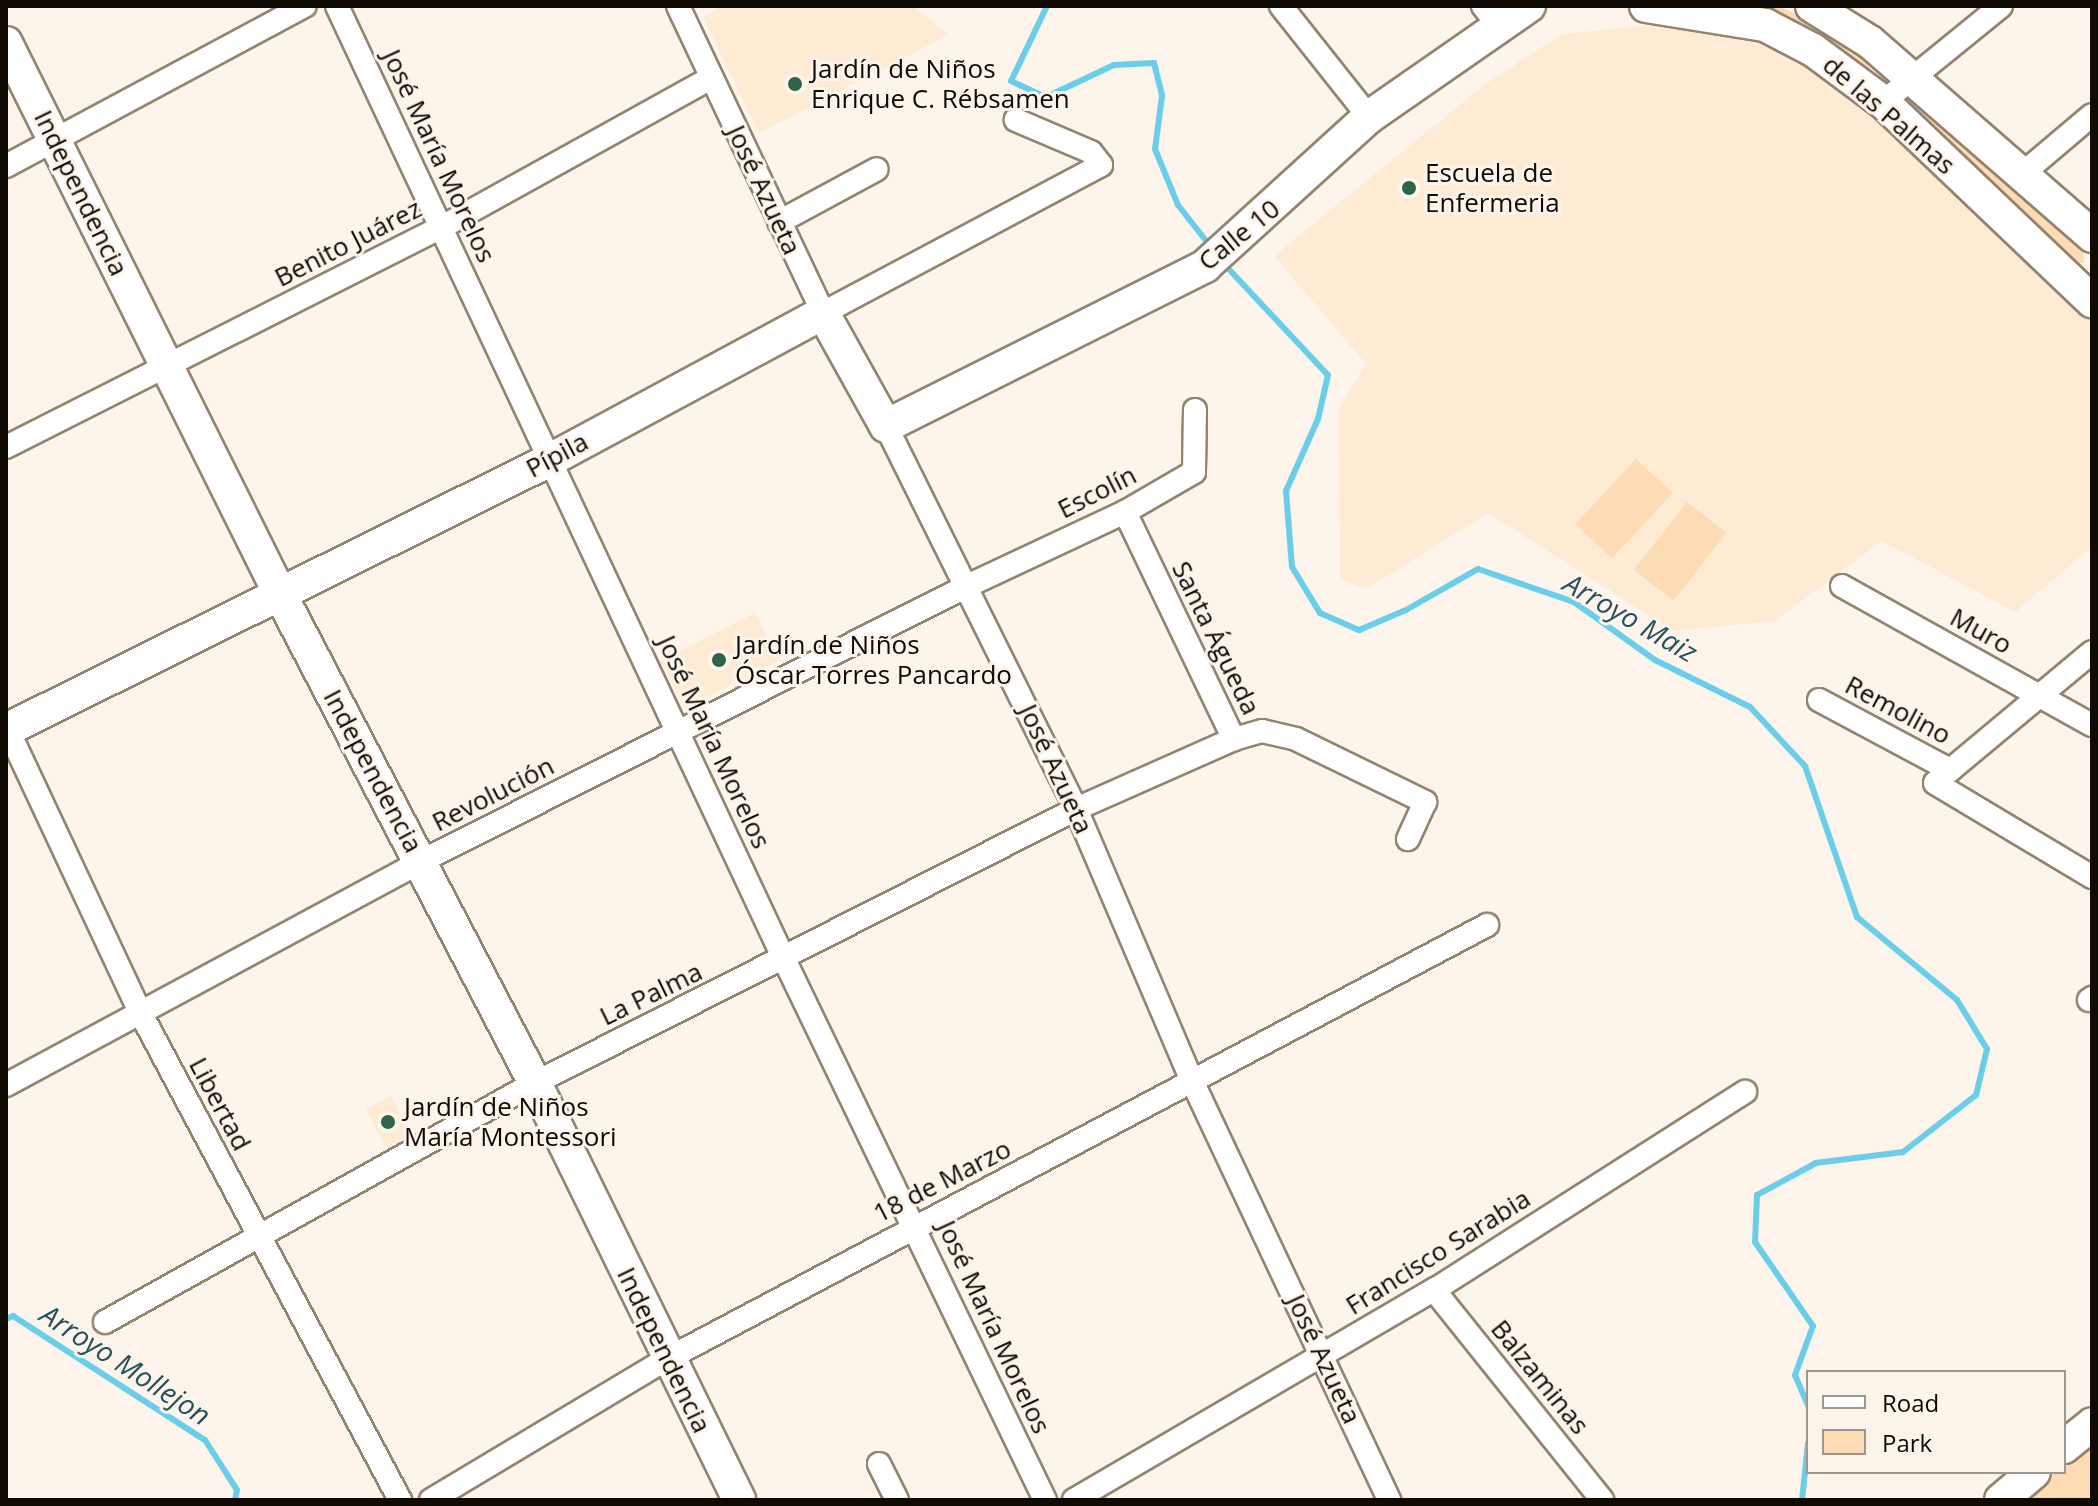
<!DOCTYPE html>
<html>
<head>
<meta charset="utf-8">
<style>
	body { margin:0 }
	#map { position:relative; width:2098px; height:1506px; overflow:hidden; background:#fdf5ec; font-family:"Open Sans",sans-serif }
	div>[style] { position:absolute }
	.built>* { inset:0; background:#feebd4; transform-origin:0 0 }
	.green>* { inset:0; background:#fddbb4; transform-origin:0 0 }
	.stream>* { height:6px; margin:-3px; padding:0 3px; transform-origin:3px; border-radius:3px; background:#6bcee9 }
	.roads { filter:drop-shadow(2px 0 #94836f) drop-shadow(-2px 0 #94836f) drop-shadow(0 2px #94836f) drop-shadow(0 -2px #94836f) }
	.street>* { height:22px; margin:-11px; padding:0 11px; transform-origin:11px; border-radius:11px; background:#fff }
	.secondary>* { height:32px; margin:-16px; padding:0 16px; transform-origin:16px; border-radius:16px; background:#fff }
	.dots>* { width:22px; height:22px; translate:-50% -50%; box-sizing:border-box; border:4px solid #fdf5ec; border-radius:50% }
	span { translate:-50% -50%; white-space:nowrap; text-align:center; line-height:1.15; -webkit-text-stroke:6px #fdf5ec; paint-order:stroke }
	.poi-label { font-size:26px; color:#100a04 }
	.left { translate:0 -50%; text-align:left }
	.street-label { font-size:26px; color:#100a04 }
	.water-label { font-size:28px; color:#25515d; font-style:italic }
	.frame { position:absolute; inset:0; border:8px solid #100a04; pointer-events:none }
	.legend { position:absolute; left:1806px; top:1370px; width:260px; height:104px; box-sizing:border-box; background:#fdf5ec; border:2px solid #9e978f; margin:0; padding:10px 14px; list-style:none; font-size:24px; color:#100a04 }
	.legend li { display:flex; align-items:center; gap:16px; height:40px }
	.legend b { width:40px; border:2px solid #9e978f }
</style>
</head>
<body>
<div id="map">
	<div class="built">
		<div style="clip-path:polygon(723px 6px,913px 6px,949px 35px,759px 133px,703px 17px)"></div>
		<div style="clip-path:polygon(1691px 21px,1778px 44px,1848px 89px,2092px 308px,2092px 547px,2015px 612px,1882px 541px,1775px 621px,1673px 631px,1488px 513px,1366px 589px,1340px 579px,1339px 409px,1366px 364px,1274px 256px,1484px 85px,1562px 34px)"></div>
		<div style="left:755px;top:613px;width:53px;height:106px;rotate:63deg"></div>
		<div style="left:391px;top:1096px;width:44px;height:28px;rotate:63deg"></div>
	</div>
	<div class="green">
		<div style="clip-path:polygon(1742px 6px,1778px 6px,1820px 25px,1858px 52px,1874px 74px,1871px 78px)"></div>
		<div style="clip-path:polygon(1910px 95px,2083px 252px,2084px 263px,2073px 263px,1898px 96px)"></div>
		<div style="left:1636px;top:459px;width:50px;height:89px;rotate:43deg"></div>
		<div style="left:1687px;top:502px;width:50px;height:86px;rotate:38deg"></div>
		<div style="clip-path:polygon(2092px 1436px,2092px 1495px,2086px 1500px,2015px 1500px,2049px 1472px,2064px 1472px,2064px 1459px)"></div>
	</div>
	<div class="stream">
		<div style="left:1047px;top:6px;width:83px;rotate:115.6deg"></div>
		<div style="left:1011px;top:81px;width:38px;rotate:25deg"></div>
		<div style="left:1046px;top:97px;width:75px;rotate:-25.2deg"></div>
		<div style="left:1114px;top:65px;width:40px;rotate:-2.9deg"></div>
		<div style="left:1154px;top:63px;width:34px;rotate:76deg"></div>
		<div style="left:1162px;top:96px;width:53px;rotate:97.5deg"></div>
		<div style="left:1155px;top:149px;width:61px;rotate:67.7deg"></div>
		<div style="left:1178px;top:205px;width:52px;rotate:52deg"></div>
		<div style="left:1224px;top:264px;width:152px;rotate:46.9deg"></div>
		<div style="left:1328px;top:375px;width:45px;rotate:102.8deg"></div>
		<div style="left:1318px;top:419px;width:79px;rotate:114deg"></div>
		<div style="left:1286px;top:491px;width:76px;rotate:85.5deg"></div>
		<div style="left:1292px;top:567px;width:54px;rotate:58.7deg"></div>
		<div style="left:1320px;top:613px;width:43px;rotate:23.6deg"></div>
		<div style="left:1359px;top:630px;width:51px;rotate:-23.1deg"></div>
		<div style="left:1406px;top:610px;width:83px;rotate:-29.7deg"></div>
		<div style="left:1478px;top:569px;width:102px;rotate:19deg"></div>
		<div style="left:1574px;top:602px;width:100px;rotate:35.6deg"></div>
		<div style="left:1655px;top:660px;width:106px;rotate:26.3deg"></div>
		<div style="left:1750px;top:707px;width:81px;rotate:47deg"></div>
		<div style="left:1805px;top:766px;width:160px;rotate:71deg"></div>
		<div style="left:1857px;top:917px;width:130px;rotate:39.7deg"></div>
		<div style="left:1957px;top:1000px;width:57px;rotate:58.5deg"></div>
		<div style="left:1987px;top:1049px;width:47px;rotate:103.4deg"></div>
		<div style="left:1976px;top:1095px;width:93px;rotate:142deg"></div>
		<div style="left:1903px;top:1152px;width:88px;rotate:172.8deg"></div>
		<div style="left:1816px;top:1163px;width:67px;rotate:151.5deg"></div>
		<div style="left:1757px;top:1195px;width:47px;rotate:92.4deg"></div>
		<div style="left:1755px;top:1242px;width:102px;rotate:55.4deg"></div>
		<div style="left:1813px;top:1326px;width:52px;rotate:110.2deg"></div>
		<div style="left:1795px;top:1375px;width:33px;rotate:67deg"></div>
		<div style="left:6px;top:1319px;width:8px;rotate:-23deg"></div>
		<div style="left:13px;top:1316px;width:229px;rotate:32.9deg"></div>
		<div style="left:205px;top:1440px;width:59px;rotate:57.4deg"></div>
		<div style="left:237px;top:1490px;width:10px;rotate:101deg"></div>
		<div style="left:1802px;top:1500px;width:57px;rotate:-84deg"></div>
	</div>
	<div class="roads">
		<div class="street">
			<div style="left:337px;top:6px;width:1053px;rotate:64.87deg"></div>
			<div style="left:784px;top:959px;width:601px;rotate:64.25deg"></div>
			<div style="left:678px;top:6px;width:340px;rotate:64.7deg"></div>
			<div style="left:823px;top:313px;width:315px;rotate:-28deg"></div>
			<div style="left:1101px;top:165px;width:16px;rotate:-128deg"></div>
			<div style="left:1091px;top:152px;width:82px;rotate:-156.9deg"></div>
			<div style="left:1281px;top:6px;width:142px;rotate:51.6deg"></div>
			<div style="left:1483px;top:6px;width:23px;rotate:52deg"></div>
			<div style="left:1883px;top:102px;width:152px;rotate:-39.1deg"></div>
			<div style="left:6px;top:166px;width:339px;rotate:-28.2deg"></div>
			<div style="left:2021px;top:175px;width:93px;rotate:-40.2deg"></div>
			<div style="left:779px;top:222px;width:111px;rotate:-28.4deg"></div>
			<div style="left:886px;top:426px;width:428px;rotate:63.6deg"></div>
			<div style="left:1076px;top:809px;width:298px;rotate:66.9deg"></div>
			<div style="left:1193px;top:1083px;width:461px;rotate:64.8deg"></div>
			<div style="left:6px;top:447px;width:488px;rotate:-26.8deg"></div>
			<div style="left:442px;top:227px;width:308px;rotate:-29deg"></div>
			<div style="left:1125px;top:512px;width:252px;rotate:64.4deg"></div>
			<div style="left:1842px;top:586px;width:286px;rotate:29.1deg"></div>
			<div style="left:2092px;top:652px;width:204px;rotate:140.2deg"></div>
			<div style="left:1935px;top:783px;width:183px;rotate:30.9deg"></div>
			<div style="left:1819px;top:700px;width:149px;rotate:28.1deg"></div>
			<div style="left:6px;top:726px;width:316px;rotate:64.9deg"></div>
			<div style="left:140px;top:1012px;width:553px;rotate:61.95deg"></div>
			<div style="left:2089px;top:1000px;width:4px;rotate:-34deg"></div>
			<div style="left:6px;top:1085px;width:470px;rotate:-28.3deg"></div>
			<div style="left:420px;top:862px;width:613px;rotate:-26.77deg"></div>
			<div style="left:967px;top:586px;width:174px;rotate:-25.1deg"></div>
			<div style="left:1125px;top:512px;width:80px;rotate:-30.1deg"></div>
			<div style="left:1194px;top:472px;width:62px;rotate:-89.1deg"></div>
			<div style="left:1434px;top:1290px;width:269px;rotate:51.3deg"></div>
			<div style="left:105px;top:1322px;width:492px;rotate:-29.1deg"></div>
			<div style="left:535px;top:1083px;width:606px;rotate:-26.86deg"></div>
			<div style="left:1076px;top:809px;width:173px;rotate:-23.9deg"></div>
			<div style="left:1234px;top:739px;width:29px;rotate:-16deg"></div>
			<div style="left:1262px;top:731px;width:35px;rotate:13deg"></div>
			<div style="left:1296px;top:739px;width:144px;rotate:26deg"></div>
			<div style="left:1425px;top:802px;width:41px;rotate:114.7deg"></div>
			<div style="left:879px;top:1464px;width:40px;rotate:63.4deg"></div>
			<div style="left:431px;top:1500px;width:275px;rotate:-30.9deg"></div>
			<div style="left:667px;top:1359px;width:928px;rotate:-27.89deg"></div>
			<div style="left:1074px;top:1500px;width:417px;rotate:-30.3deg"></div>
			<div style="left:1434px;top:1290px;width:369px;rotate:-32.5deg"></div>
		</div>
		<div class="secondary">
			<div style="left:1646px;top:6px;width:121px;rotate:9.1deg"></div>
			<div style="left:1765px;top:25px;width:54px;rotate:27.5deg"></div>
			<div style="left:1813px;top:50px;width:87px;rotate:36.6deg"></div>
			<div style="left:1883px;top:102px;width:289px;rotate:43.6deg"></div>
			<div style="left:1812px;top:6px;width:68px;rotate:31.8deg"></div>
			<div style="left:1870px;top:42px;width:295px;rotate:41.1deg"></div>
			<div style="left:6px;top:43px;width:618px;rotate:63.56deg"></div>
			<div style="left:281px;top:596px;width:549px;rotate:62.46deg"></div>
			<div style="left:535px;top:1083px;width:464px;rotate:63.9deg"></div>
			<div style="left:6px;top:730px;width:605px;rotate:-26.4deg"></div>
			<div style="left:548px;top:461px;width:312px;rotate:-28.3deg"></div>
			<div style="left:823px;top:313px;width:129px;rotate:60.9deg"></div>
			<div style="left:886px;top:426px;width:357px;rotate:-26.6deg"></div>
			<div style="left:1205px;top:266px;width:222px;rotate:-42.3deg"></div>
			<div style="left:1369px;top:117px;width:195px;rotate:-34.8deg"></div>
			<div style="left:2064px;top:1447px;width:36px;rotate:-39deg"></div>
			<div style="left:2001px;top:1500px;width:43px;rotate:-40.3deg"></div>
		</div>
	</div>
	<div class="dots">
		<div style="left:795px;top:84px;background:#2f654a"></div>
		<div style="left:1409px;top:188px;background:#2f654a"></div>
		<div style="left:719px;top:660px;background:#2f654a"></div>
		<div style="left:388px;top:1122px;background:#2f654a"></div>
	</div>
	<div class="poi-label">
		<span class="left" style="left:811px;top:84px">Jardín de Niños<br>Enrique C. Rébsamen</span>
		<span class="left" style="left:1425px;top:188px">Escuela de<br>Enfermeria</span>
		<span class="left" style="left:735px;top:660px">Jardín de Niños<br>Óscar Torres Pancardo</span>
		<span class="left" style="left:404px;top:1122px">Jardín de Niños<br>María Montessori</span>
	</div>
	<div class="street-label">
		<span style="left:1889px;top:115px;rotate:41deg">de las Palmas</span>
		<span style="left:439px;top:156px;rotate:65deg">José María Morelos</span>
		<span style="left:764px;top:190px;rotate:65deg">José Azueta</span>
		<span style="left:81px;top:193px;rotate:64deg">Independencia</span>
		<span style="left:1239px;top:235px;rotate:-39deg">Calle 10</span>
		<span style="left:348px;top:243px;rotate:-27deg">Benito Juárez</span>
		<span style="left:557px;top:455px;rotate:-28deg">Pípila</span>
		<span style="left:1097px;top:492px;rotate:-27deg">Escolín</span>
		<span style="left:1981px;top:631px;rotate:29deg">Muro</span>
		<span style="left:1216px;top:638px;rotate:64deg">Santa Águeda</span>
		<span style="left:1898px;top:710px;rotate:28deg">Remolino</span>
		<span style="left:714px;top:742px;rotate:65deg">José María Morelos</span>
		<span style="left:1056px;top:769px;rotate:65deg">José Azueta</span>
		<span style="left:373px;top:771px;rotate:62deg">Independencia</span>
		<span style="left:493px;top:794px;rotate:-27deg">Revolución</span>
		<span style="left:651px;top:994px;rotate:-26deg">La Palma</span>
		<span style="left:220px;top:1104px;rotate:62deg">Libertad</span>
		<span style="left:942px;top:1181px;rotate:-27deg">18 de Marzo</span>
		<span style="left:1438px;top:1252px;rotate:-32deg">Francisco Sarabia</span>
		<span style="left:994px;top:1327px;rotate:65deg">José María Morelos</span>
		<span style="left:664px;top:1350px;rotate:64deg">Independencia</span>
		<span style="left:1324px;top:1359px;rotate:65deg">José Azueta</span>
		<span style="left:1540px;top:1377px;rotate:51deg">Balzaminas</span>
	</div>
	<div class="water-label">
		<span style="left:1631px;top:617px;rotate:30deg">Arroyo Maiz</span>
		<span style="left:126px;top:1364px;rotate:33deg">Arroyo Mollejon</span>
	</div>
	<div class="frame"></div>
	<ul class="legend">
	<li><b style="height:10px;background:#fff"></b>Road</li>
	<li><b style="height:22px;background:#fddbb4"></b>Park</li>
	</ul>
</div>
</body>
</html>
